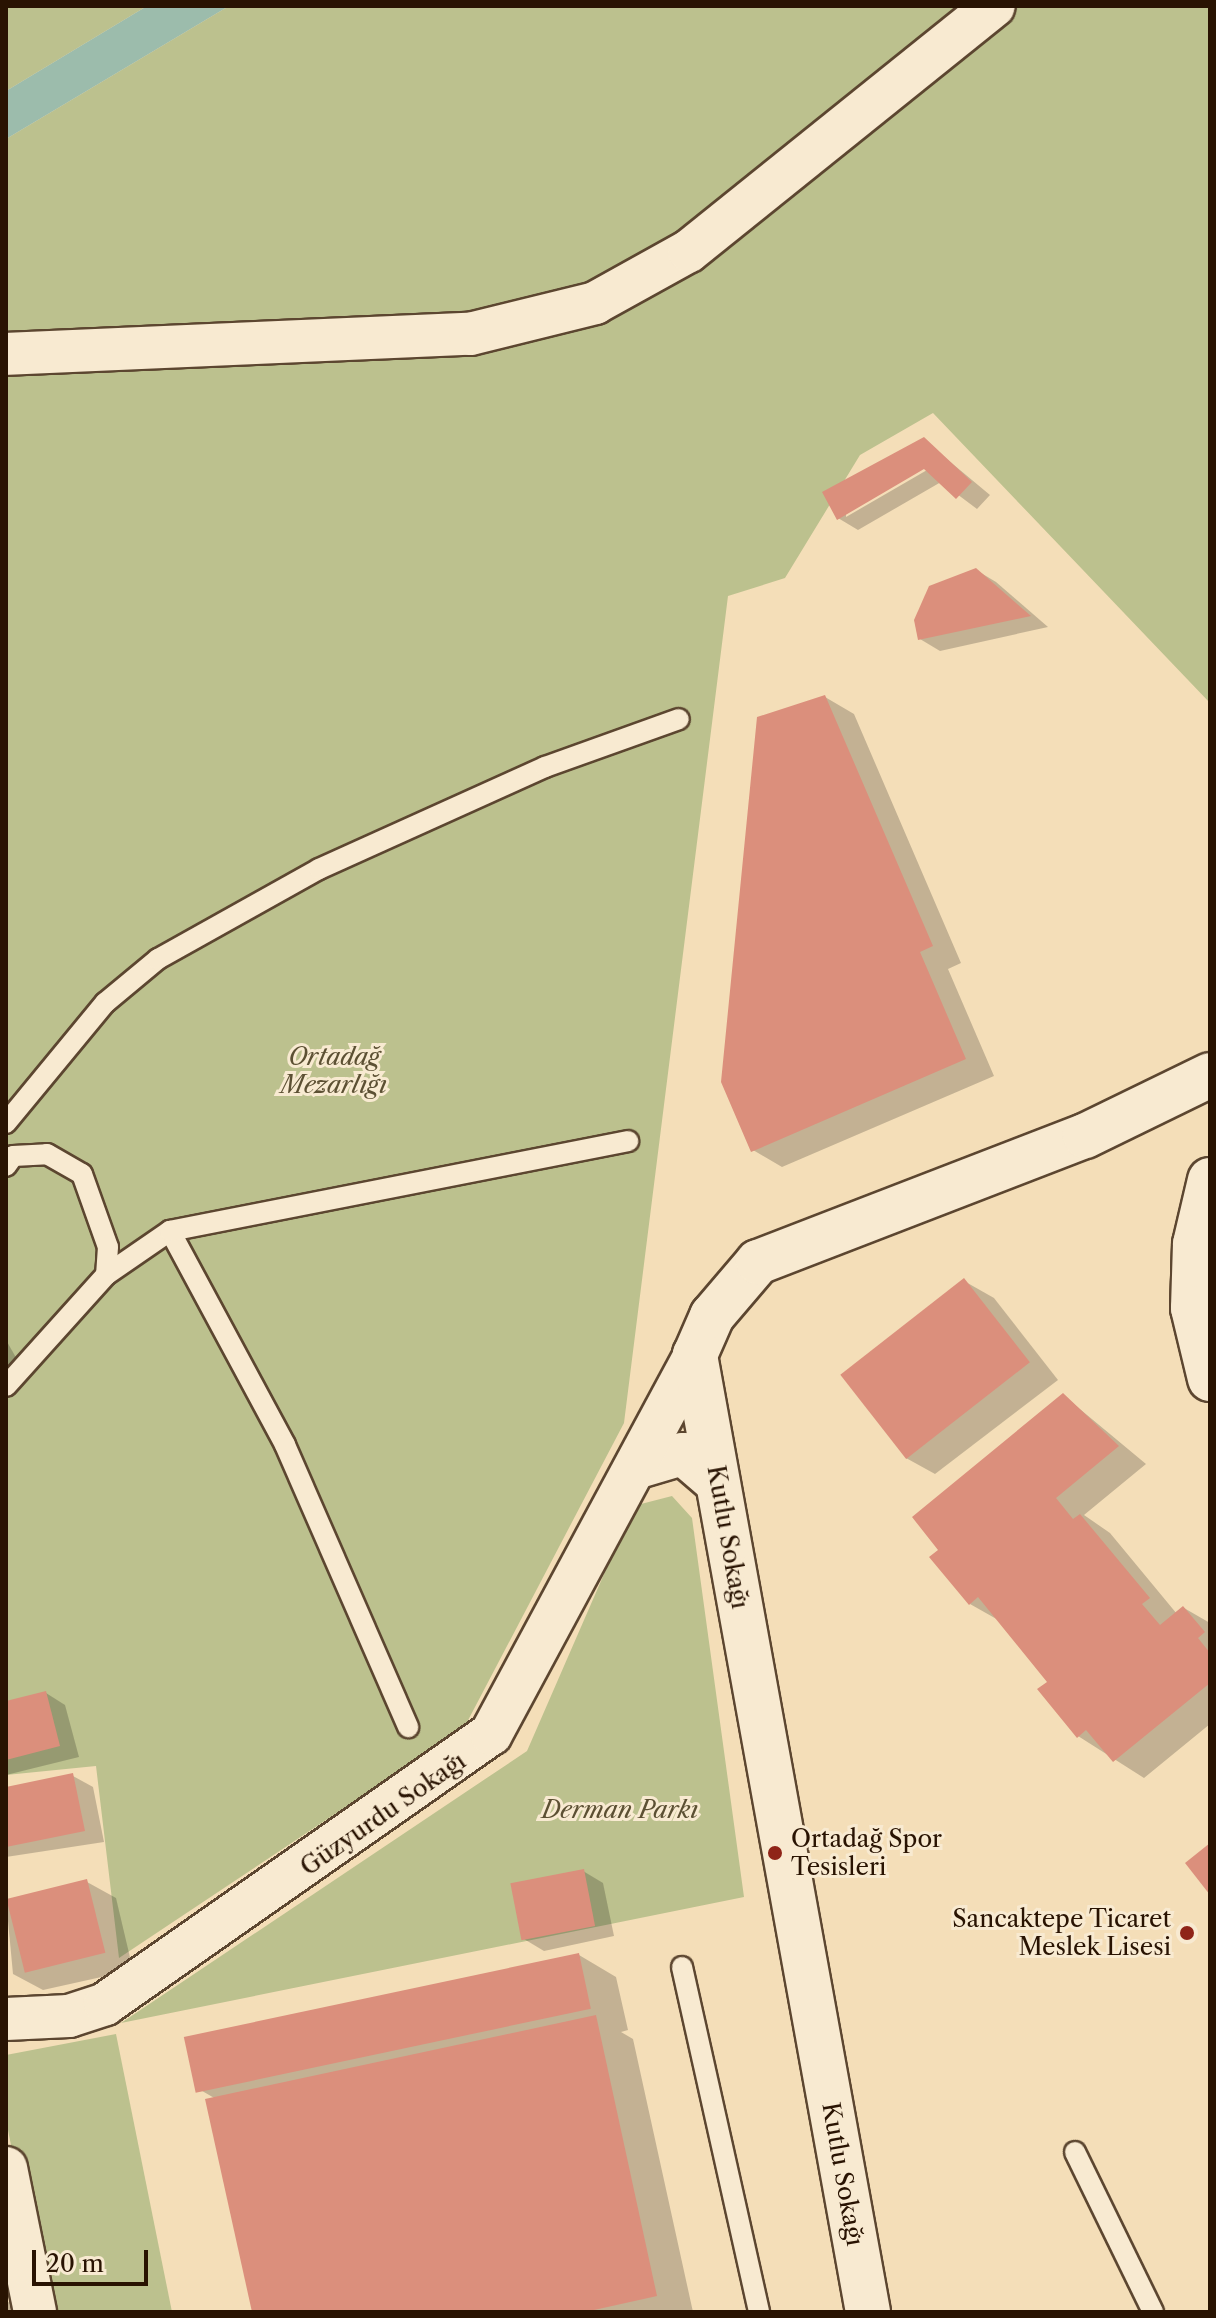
<!DOCTYPE html>
<html>
<head>
<meta charset="utf-8">
<style>
	body { margin:0 }
	#map { position:relative; width:1216px; height:2318px; overflow:hidden; background:#f4deb8; font-family:"Libre Caslon Text",serif }
	div>[style] { position:absolute }
	.green>* { inset:0; background:#bcc18e }
	.water>* { inset:0; background:#9cbcac }
	.shadow>* { inset:0; background:#0003 }
	.building>* { inset:0; background:#db8f7c; transform-origin:0 0 }
	.roads { filter:drop-shadow(2px 0 #5c4630) drop-shadow(-2px 0 #5c4630) drop-shadow(0 2px #5c4630) drop-shadow(0 -2px #5c4630) }
	.service>* { height:20px; margin:-10px; padding:0 10px; transform-origin:10px; border-radius:10px; background:#f8ead1 }
	.minor>* { height:42px; margin:-21px; padding:0 21px; transform-origin:21px; border-radius:21px; background:#f8ead1 }
	.secondary>* { height:44px; margin:-22px; padding:0 22px; transform-origin:22px; border-radius:22px; background:#f8ead1 }
	.dots>* { width:22px; height:22px; translate:-50% -50%; box-sizing:border-box; border:4px solid #f8ead1; border-radius:50% }
	span { translate:-50% -50%; white-space:nowrap; text-align:center; line-height:1.15; -webkit-text-stroke:6px #f8ead1; paint-order:stroke }
	.park-label { font-size:24px; color:#5c5033; font-style:italic }
	.street-label { font-size:24px; color:#291302 }
	.poi-label { font-size:24px; color:#291302 }
	.left { translate:0 -50%; text-align:left }
	.right { translate:-100% -50%; text-align:right }
	.frame { position:absolute; inset:0; border:8px solid #291302; pointer-events:none }
	.scale { position:absolute; left:32px; top:2250px; width:116px; height:36px; box-sizing:border-box; border:4px solid #291302; border-top:0; padding-left:10px; font-size:24px; line-height:28px; white-space:nowrap; color:#291302; -webkit-text-stroke:6px #f8ead1; paint-order:stroke }
</style>
</head>
<body>
<div id="map">
	<div class="green">
		<div style="clip-path:polygon(6px 6px,147px 6px,6px 91px)"></div>
		<div style="clip-path:polygon(229px 6px,1210px 6px,1210px 703px,933px 413px,860px 455px,785px 578px,728px 596px,624px 1423px,464px 1728px,119px 1958px,96px 1766px,6px 1775px,6px 139px)"></div>
		<div style="clip-path:polygon(672px 1496px,692px 1518px,744px 1897px,121px 2023px,527px 1751px,628px 1519px,641px 1504px)"></div>
		<div style="clip-path:polygon(116px 2034px,172px 2312px,44px 2312px,6px 2120px,6px 2055px)"></div>
	</div>
	<div class="water">
		<div style="clip-path:polygon(147px 6px,229px 6px,6px 139px,6px 91px)"></div>
	</div>
	<div class="shadow">
		<div style="clip-path:polygon(evenodd,924px 440px,990px 495px,977px 509px,941px 482px,858px 530px,838px 518px,924px 440px,932px 463px,934px 466px,846px 517px,846px 512px,932px 463px)"></div>
		<div style="clip-path:polygon(976px 570px,996px 582px,1048px 627px,940px 651px,920px 639px)"></div>
		<div style="clip-path:polygon(825px 697px,854px 714px,961px 963px,948px 969px,994px 1076px,782px 1167px,753px 1150px)"></div>
		<div style="clip-path:polygon(964px 1281px,994px 1298px,1058px 1380px,935px 1474px,906px 1458px)"></div>
		<div style="clip-path:polygon(6px 1340px,26px 1375px,6px 1382px)"></div>
		<div style="clip-path:polygon(1063px 1395px,1146px 1464px,1084px 1515px,1110px 1533px,1177px 1614px,1184px 1608px,1210px 1623px,1210px 1724px,1144px 1778px,1078px 1736px,1050px 1682px,1000px 1621px,970px 1604px)"></div>
		<div style="clip-path:polygon(46px 1693px,65px 1705px,79px 1757px,6px 1775px,6px 1703px)"></div>
		<div style="clip-path:polygon(73px 1776px,93px 1787px,104px 1842px,6px 1857px,6px 1789px)"></div>
		<div style="clip-path:polygon(583px 1871px,603px 1883px,614px 1936px,544px 1951px,524px 1939px)"></div>
		<div style="clip-path:polygon(87px 1882px,116px 1898px,133px 1970px,43px 1990px,13px 1974px,6px 1900px)"></div>
		<div style="clip-path:polygon(579px 1955px,616px 1977px,628px 2030px,621px 2032px,633px 2039px,693px 2312px,254px 2312px,216px 2099px,197px 2088px)"></div>
		<div style="clip-path:polygon(6px 2301px,12px 2304px,13px 2312px,6px 2312px)"></div>
	</div>
	<div class="building">
		<div style="clip-path:polygon(924px 437px,972px 482px,956px 499px,924px 469px,837px 520px,822px 492px)"></div>
		<div style="clip-path:polygon(976px 568px,1031px 616px,918px 640px,914px 620px,929px 586px)"></div>
		<div style="clip-path:polygon(825px 695px,933px 946px,920px 952px,966px 1059px,751px 1152px,721px 1082px,757px 717px)"></div>
		<div style="left:964px;top:1278px;width:107px;height:157px;rotate:52deg"></div>
		<div style="clip-path:polygon(1063px 1393px,1119px 1446px,1056px 1498px,1073px 1519px,1080px 1514px,1150px 1598px,1142px 1604px,1160px 1625px,1183px 1606px,1205px 1632px,1198px 1638px,1210px 1653px,1210px 1683px,1113px 1762px,1086px 1730px,1077px 1738px,1037px 1689px,1047px 1682px,978px 1597px,969px 1605px,929px 1557px,938px 1550px,912px 1517px)"></div>
		<div style="clip-path:polygon(46px 1691px,60px 1746px,6px 1760px,6px 1701px)"></div>
		<div style="clip-path:polygon(73px 1773px,85px 1831px,6px 1847px,6px 1787px)"></div>
		<div style="clip-path:polygon(1210px 1843px,1210px 1895px,1185px 1863px)"></div>
		<div style="left:584px;top:1869px;width:58px;height:75px;rotate:79deg"></div>
		<div style="left:87px;top:1879px;width:76px;height:83px;rotate:76deg"></div>
		<div style="left:579px;top:1953px;width:57px;height:404px;rotate:78deg"></div>
		<div style="clip-path:polygon(596px 2015px,657px 2296px,585px 2312px,252px 2312px,205px 2099px)"></div>
	</div>
	<div class="roads">
		<div class="service">
			<div style="left:6px;top:1123px;width:156px;rotate:-50.5deg"></div>
			<div style="left:105px;top:1003px;width:69px;rotate:-39.7deg"></div>
			<div style="left:158px;top:959px;width:184px;rotate:-29.2deg"></div>
			<div style="left:319px;top:869px;width:248px;rotate:-24.3deg"></div>
			<div style="left:545px;top:767px;width:142px;rotate:-19.7deg"></div>
			<div style="left:6px;top:1166px;width:12px;rotate:-55deg"></div>
			<div style="left:13px;top:1156px;width:34px;rotate:-3deg"></div>
			<div style="left:47px;top:1154px;width:40px;rotate:29.7deg"></div>
			<div style="left:82px;top:1174px;width:77px;rotate:70.4deg"></div>
			<div style="left:108px;top:1247px;width:28px;rotate:94deg"></div>
			<div style="left:106px;top:1275px;width:149px;rotate:132deg"></div>
			<div style="left:170px;top:1231px;width:243px;rotate:61.7deg"></div>
			<div style="left:285px;top:1445px;width:308px;rotate:66.4deg"></div>
			<div style="left:106px;top:1275px;width:78px;rotate:-34.5deg"></div>
			<div style="left:170px;top:1231px;width:467px;rotate:-11.1deg"></div>
			<div style="left:682px;top:1967px;width:353px;rotate:77.4deg"></div>
			<div style="left:1075px;top:2152px;width:178px;rotate:64deg"></div>
		</div>
		<div class="minor">
			<div style="left:6px;top:354px;width:464px;rotate:-2.5deg"></div>
			<div style="left:470px;top:334px;width:129px;rotate:-13.9deg"></div>
			<div style="left:595px;top:303px;width:107px;rotate:-29deg"></div>
			<div style="left:689px;top:251px;width:391px;rotate:-38.8deg"></div>
			<div style="left:635px;top:1468px;width:50px;rotate:-16.3deg"></div>
			<div style="left:683px;top:1454px;width:46px;rotate:40.6deg"></div>
			<div style="left:6px;top:2019px;width:63px;rotate:-2.7deg"></div>
			<div style="left:69px;top:2016px;width:38px;rotate:-18deg"></div>
			<div style="left:105px;top:2004px;width:471px;rotate:-35deg"></div>
			<div style="left:491px;top:1734px;width:430px;rotate:-61.7deg"></div>
			<div style="left:6px;top:2168px;width:147px;rotate:78.6deg"></div>
		</div>
		<div class="secondary">
			<div style="left:1210px;top:1180px;width:66px;rotate:103.2deg"></div>
			<div style="left:1195px;top:1244px;width:64px;rotate:91.8deg"></div>
			<div style="left:1193px;top:1308px;width:73px;rotate:76.5deg"></div>
			<div style="left:868px;top:2312px;width:973px;rotate:-100.25deg"></div>
			<div style="left:695px;top:1355px;width:43px;rotate:-66.4deg"></div>
			<div style="left:712px;top:1316px;width:71px;rotate:-49.6deg"></div>
			<div style="left:758px;top:1262px;width:350px;rotate:-21.1deg"></div>
			<div style="left:1085px;top:1136px;width:139px;rotate:-26deg"></div>
		</div>
	</div>
	<div class="dots">
		<div style="left:775px;top:1853px;background:#8f2418"></div>
		<div style="left:1187px;top:1933px;background:#8f2418"></div>
	</div>
	<div class="park-label">
		<span style="left:334px;top:1071px">Ortadağ<br>Mezarlığı</span>
		<span style="left:620px;top:1810px">Derman Parkı</span>
	</div>
	<div class="street-label">
		<span style="left:728px;top:1537px;rotate:80deg">Kutlu Sokağı</span>
		<span style="left:383px;top:1814px;rotate:-35deg">Güzyurdu Sokağı</span>
		<span style="left:843px;top:2174px;rotate:80deg">Kutlu Sokağı</span>
	</div>
	<div class="poi-label">
		<span class="left" style="left:791px;top:1853px">Ortadağ Spor<br>Tesisleri</span>
		<span class="right" style="left:1171px;top:1933px">Sancaktepe Ticaret<br>Meslek Lisesi</span>
	</div>
	<div class="frame"></div>
	<div class="scale">20 m</div>
</div>
</body>
</html>
